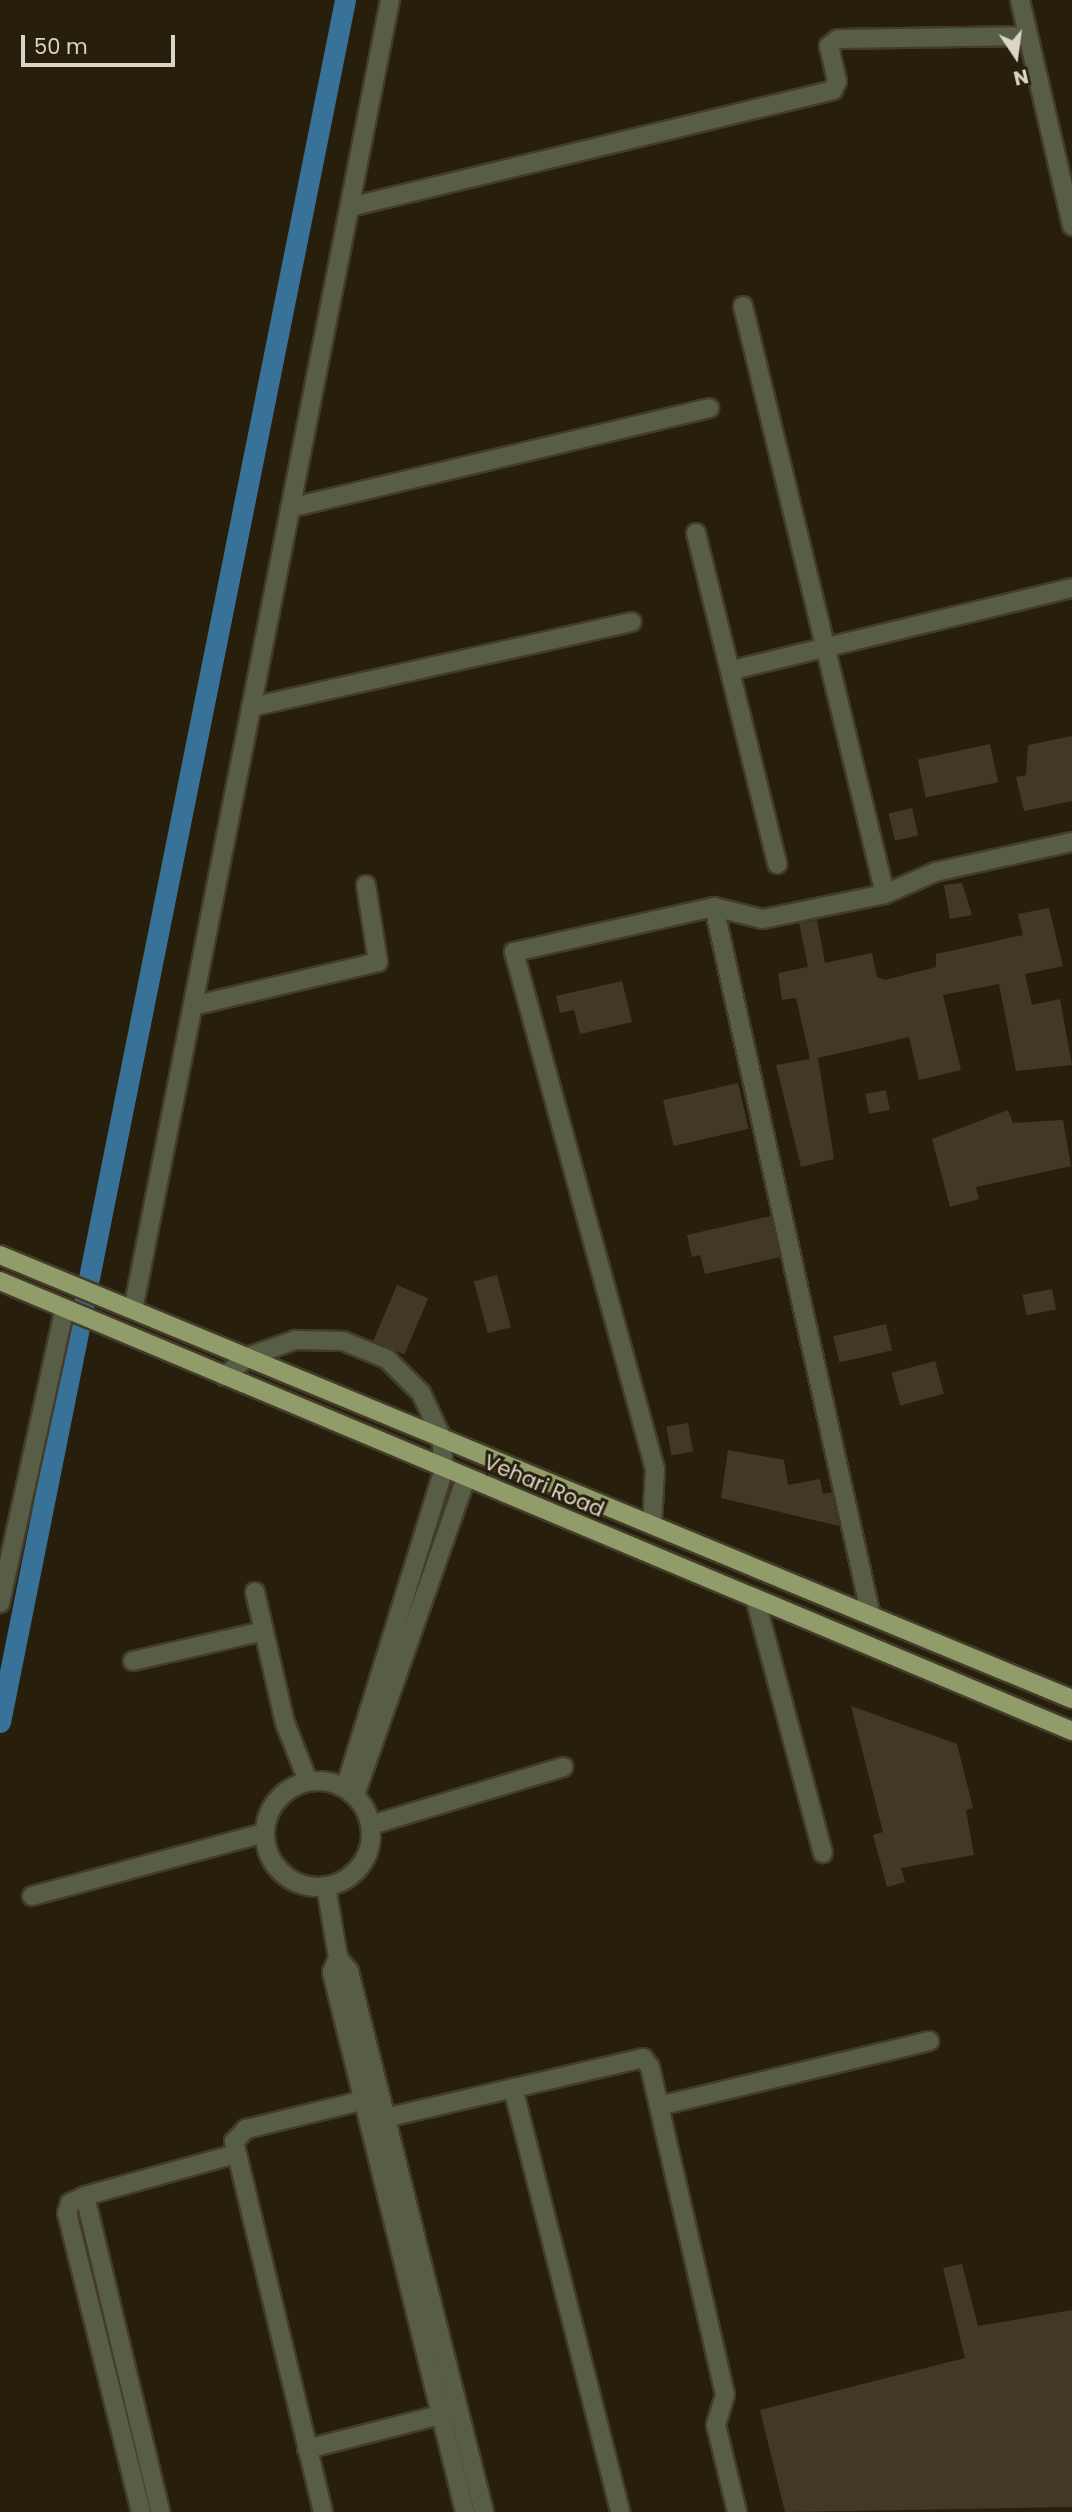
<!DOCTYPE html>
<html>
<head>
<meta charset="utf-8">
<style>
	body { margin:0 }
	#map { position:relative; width:1072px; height:2512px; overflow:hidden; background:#271f0b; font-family:Poppins,sans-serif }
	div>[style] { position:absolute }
	.canal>* { height:21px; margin:-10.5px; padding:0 10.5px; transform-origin:10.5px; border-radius:10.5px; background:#387298 }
	.building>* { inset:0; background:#413925; transform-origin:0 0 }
	.roads { filter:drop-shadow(2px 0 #443c29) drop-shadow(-2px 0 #443c29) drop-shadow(0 2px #443c29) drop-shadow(0 -2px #443c29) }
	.minor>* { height:18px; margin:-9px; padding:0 9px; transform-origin:9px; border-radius:9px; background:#585e46 }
	.minor>.ring { margin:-9px; padding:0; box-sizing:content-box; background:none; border:18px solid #585e46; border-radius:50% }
	.major>* { height:18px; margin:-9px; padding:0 9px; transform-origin:9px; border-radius:9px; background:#909d6a }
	span { translate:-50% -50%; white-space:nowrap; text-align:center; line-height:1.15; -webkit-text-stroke:6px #271f0b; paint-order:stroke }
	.street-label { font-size:21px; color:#dad5c8 }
	.north { position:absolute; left:981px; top:21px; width:70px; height:70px; -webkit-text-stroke:5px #271f0b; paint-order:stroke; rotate:167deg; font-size:19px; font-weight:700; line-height:28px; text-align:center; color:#dad5c8 }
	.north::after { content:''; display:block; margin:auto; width:24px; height:32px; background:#dad5c8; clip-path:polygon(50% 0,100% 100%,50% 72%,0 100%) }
	.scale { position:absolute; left:21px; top:35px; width:154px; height:32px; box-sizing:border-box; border:4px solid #dad5c8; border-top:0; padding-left:9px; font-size:21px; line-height:24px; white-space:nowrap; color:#dad5c8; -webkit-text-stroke:5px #271f0b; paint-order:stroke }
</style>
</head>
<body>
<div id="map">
	<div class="canal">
		<div style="left:0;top:1722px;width:1756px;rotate:-78.67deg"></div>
	</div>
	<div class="building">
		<div style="clip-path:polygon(1072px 736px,1072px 801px,1024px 811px,1016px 777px,1026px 775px,1028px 745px)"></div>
		<div style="left:990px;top:744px;width:39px;height:74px;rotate:78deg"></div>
		<div style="left:912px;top:808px;width:28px;height:24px;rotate:77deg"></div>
		<div style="clip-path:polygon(962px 883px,972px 915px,950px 919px,944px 885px)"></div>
		<div style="clip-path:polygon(1049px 908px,1063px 966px,1025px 974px,1032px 1005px,1060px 999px,1072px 1065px,1016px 1071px,999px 984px,943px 995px,961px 1070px,919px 1080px,909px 1037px,818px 1058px,834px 1159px,801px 1167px,776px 1065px,810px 1059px,796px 998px,782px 1000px,778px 973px,808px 967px,799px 923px,817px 920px,825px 963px,872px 953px,877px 977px,885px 980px,936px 967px,936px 954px,1023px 935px,1018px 914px)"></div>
		<div style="clip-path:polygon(622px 981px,632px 1022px,580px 1034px,574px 1010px,560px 1013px,556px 996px)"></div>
		<div style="left:738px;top:1083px;width:47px;height:77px;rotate:77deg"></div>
		<div style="left:886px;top:1090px;width:20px;height:21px;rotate:79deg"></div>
		<div style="clip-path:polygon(1008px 1110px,1013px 1123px,1063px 1120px,1071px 1166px,976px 1187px,979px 1199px,950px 1207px,932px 1139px)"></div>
		<div style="clip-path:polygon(771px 1216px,780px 1257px,705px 1274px,700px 1255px,692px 1257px,687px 1235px)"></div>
		<div style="left:497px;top:1275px;width:54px;height:24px;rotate:75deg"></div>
		<div style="left:397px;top:1285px;width:34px;height:61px;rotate:23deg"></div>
		<div style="left:1052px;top:1289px;width:21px;height:30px;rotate:79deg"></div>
		<div style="left:886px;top:1324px;width:27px;height:54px;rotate:77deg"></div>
		<div style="left:935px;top:1361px;width:34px;height:45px;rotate:75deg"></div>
		<div style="left:688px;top:1423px;width:29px;height:22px;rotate:80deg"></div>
		<div style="clip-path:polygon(728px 1450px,784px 1460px,788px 1485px,820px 1479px,823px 1494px,832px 1492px,839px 1526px,721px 1498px)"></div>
		<div style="clip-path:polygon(851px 1706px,957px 1744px,973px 1808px,966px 1810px,974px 1855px,901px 1868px,905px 1882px,887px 1887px,873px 1835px,883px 1832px)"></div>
		<div style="clip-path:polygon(962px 2264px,978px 2326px,1072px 2310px,1072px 2507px,785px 2512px,760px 2410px,965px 2358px,943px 2268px)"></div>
	</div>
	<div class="roads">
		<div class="minor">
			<div style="left:1020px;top:0;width:232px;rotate:77deg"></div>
			<div style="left:350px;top:207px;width:497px;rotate:-13.6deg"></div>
			<div style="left:833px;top:90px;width:10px;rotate:-66deg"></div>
			<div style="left:837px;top:81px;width:36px;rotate:-103deg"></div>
			<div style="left:829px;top:46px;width:11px;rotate:-38deg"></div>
			<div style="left:838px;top:39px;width:190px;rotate:-0.9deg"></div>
			<div style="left:743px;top:306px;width:605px;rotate:76.42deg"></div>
			<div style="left:290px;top:508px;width:431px;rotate:-13.4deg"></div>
			<div style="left:696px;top:533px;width:341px;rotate:76.2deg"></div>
			<div style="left:733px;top:670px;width:349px;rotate:-13.6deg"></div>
			<div style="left:251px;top:707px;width:390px;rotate:-12.6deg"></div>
			<div style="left:714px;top:907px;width:726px;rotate:77.51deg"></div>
			<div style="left:193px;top:1006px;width:190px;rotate:-13.4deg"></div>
			<div style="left:378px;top:962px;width:78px;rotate:-98.9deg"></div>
			<div style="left:133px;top:1310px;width:1335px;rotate:-78.9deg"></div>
			<div style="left:224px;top:1376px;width:33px;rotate:-38deg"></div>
			<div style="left:250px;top:1356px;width:48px;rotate:-19.6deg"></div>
			<div style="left:295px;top:1340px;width:48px;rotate:1.2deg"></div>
			<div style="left:343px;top:1341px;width:48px;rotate:22.2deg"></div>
			<div style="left:387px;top:1359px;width:48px;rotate:45deg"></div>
			<div style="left:421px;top:1393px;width:47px;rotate:65.1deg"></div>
			<div style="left:441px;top:1436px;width:33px;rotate:85deg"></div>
			<div style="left:444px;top:1469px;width:334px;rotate:107.2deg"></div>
			<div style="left:652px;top:1525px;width:56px;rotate:-86.9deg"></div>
			<div style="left:655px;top:1469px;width:536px;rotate:-105.26deg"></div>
			<div style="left:514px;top:952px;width:205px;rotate:-12.7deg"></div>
			<div style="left:714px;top:907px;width:50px;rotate:13.8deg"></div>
			<div style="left:763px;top:919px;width:125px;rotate:-11.6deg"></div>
			<div style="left:885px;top:894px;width:55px;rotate:-23.7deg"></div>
			<div style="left:935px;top:872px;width:140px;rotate:-12.4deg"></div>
			<div style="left:255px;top:1592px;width:134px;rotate:77.1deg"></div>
			<div style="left:285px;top:1723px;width:62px;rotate:68.4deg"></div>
			<div style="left:755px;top:1598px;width:264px;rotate:75.1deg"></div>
			<div style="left:0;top:1603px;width:302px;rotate:-77.6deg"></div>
			<div style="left:133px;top:1661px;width:134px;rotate:-12.9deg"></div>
			<div class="ring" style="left:265px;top:1781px;width:88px;height:88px"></div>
			<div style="left:355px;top:1795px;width:336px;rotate:-70.7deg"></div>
			<div style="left:371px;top:1825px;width:201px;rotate:-16.8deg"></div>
			<div style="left:326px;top:1886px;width:73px;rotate:80.5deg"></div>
			<div style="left:338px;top:1958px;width:17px;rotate:50deg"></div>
			<div style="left:349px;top:1971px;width:558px;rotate:75.99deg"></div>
			<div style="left:32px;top:1896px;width:240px;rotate:-15.2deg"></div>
			<div style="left:338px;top:1958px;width:15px;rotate:113deg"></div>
			<div style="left:332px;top:1972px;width:556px;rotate:76.16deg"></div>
			<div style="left:513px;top:2088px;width:437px;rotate:75.8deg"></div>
			<div style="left:659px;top:2106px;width:278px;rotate:-13.5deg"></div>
			<div style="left:385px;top:2118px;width:265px;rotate:-13.1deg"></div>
			<div style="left:643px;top:2058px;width:11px;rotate:52deg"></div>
			<div style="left:650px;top:2067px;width:336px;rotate:77.1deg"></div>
			<div style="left:725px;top:2395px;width:31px;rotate:107deg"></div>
			<div style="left:716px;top:2425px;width:89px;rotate:76.4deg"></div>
			<div style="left:85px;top:2196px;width:325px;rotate:76.6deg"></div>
			<div style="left:307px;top:2449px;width:149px;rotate:-14.4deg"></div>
			<div style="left:141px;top:2512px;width:308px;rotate:-103.9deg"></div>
			<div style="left:67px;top:2213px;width:10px;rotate:-73deg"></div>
			<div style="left:70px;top:2203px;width:17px;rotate:-25deg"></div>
			<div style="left:85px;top:2196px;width:156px;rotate:-15.6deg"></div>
			<div style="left:323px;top:2512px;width:381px;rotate:-103.5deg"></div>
			<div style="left:234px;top:2142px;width:18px;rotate:-47deg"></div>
			<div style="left:246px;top:2129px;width:131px;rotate:-13.7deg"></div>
		</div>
		<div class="major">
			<div style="left:0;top:1255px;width:1160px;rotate:22.5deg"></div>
			<div style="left:0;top:1281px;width:1163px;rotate:22.77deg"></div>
		</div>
	</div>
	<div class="street-label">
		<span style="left:544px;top:1486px;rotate:23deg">Vehari Road</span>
	</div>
	<div class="north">N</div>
	<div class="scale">50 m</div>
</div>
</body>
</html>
